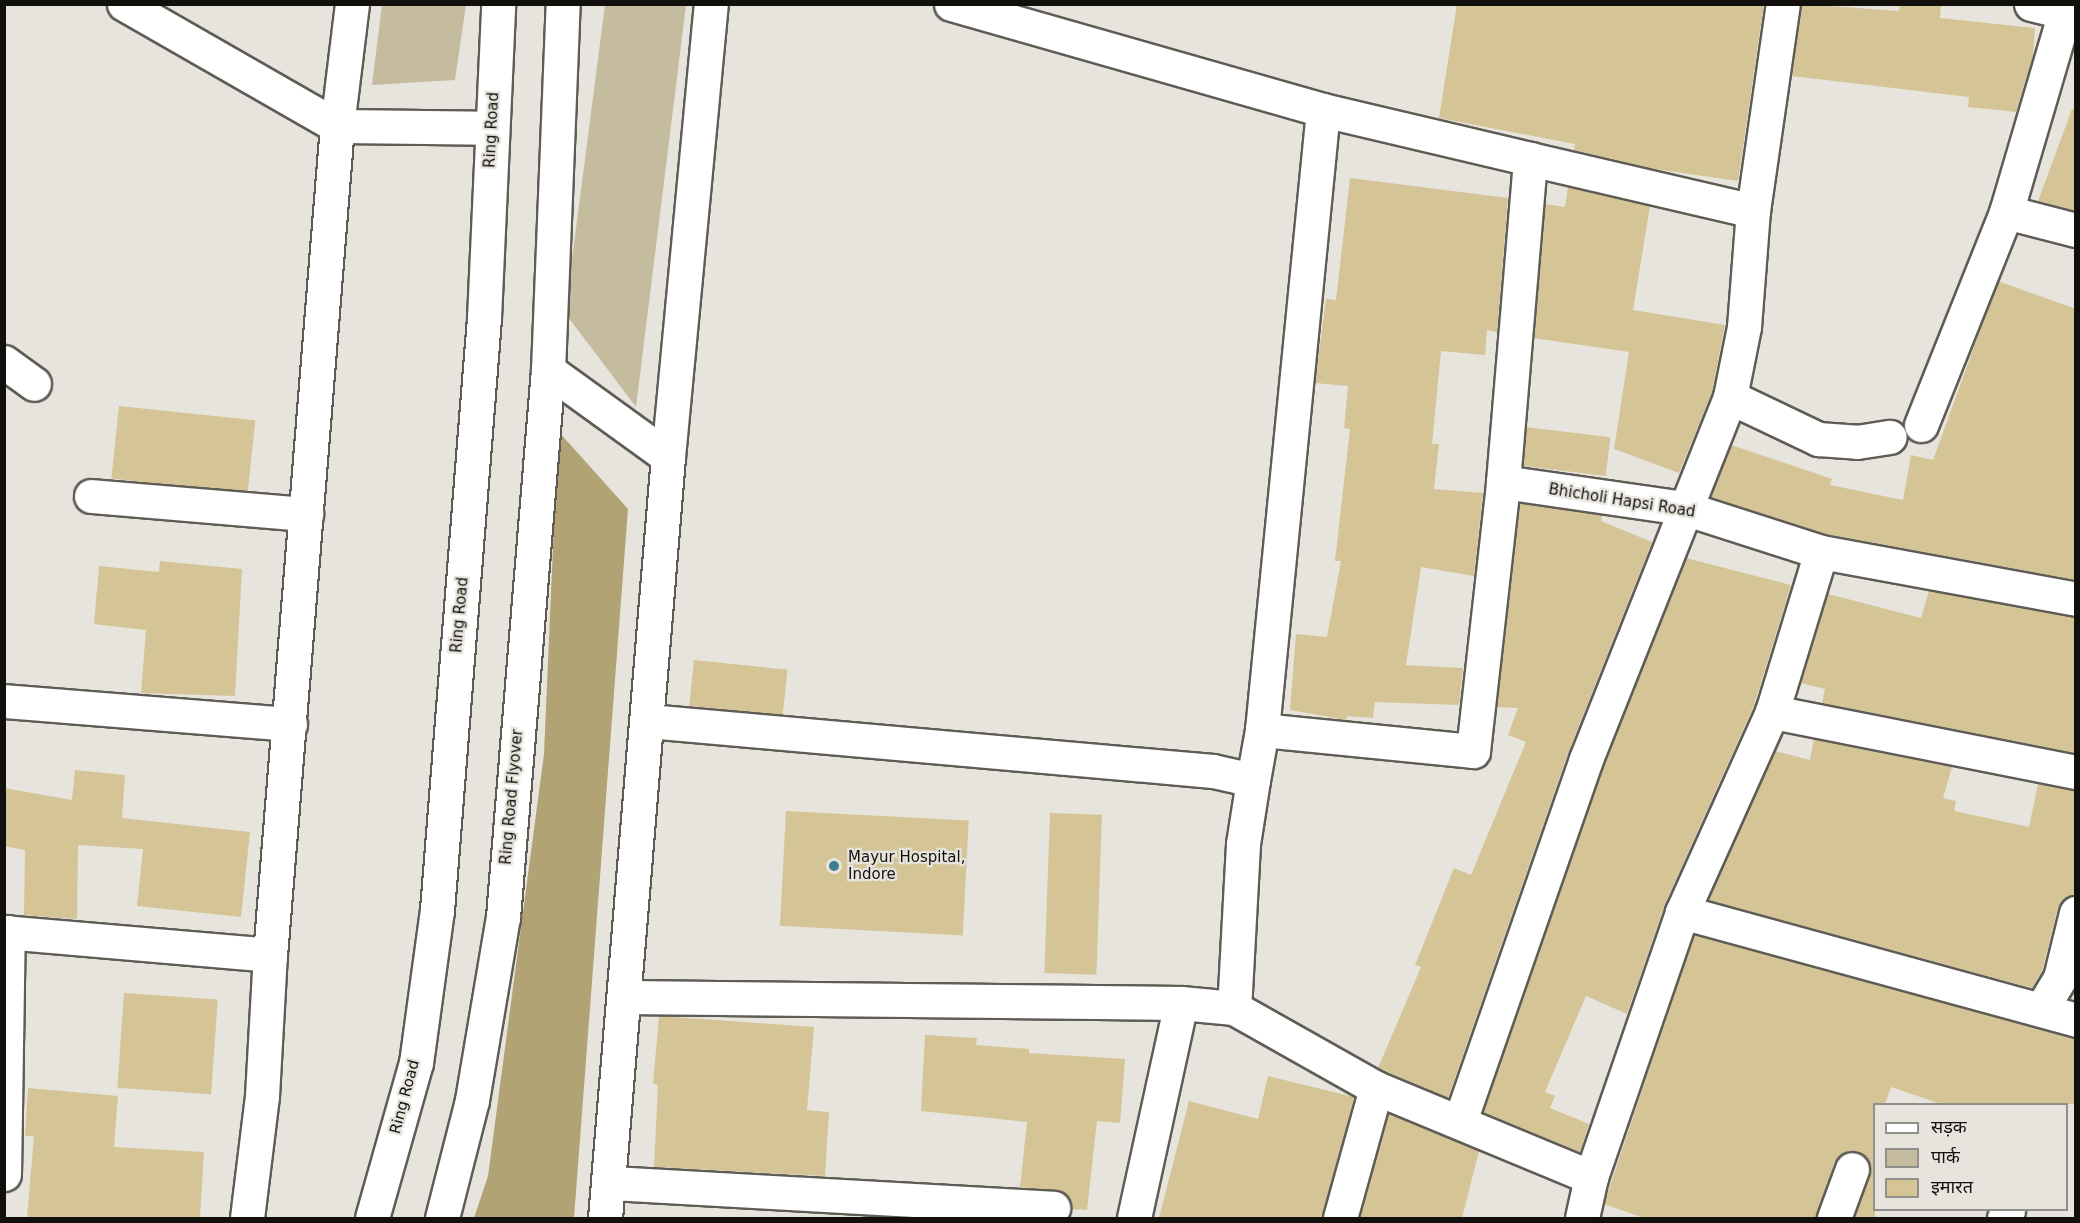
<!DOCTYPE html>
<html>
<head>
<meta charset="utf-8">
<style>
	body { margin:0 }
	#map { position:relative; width:2080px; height:1223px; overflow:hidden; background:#e6e4dc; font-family:"DejaVu Sans","Noto Sans Devanagari",sans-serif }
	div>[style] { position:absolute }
	.green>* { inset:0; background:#c5bb9e }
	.forest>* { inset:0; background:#b2a375 }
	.building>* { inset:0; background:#d4c496; transform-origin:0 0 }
	.roads { filter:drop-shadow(2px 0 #5e5c55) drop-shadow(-2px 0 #5e5c55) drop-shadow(0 2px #5e5c55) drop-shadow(0 -2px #5e5c55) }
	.minor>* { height:33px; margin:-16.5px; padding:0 16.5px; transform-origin:16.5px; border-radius:16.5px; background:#fff }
	.major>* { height:33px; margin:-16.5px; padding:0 16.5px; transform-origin:16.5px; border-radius:16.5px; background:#fff }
	.dots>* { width:16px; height:16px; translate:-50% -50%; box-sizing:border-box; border:3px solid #e6e4dc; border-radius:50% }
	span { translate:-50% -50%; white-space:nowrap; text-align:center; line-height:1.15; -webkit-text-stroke:4.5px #e6e4dc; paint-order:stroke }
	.street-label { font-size:15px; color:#11100d }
	.poi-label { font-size:15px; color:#11100d }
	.left { translate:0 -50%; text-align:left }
	.frame { position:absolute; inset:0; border:6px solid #11100d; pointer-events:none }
	.legend { position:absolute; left:1873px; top:1103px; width:195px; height:108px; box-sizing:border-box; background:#e6e4dc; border:2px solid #918f89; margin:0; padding:8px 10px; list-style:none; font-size:18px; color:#11100d }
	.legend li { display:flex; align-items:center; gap:12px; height:30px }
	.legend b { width:30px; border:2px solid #918f89 }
</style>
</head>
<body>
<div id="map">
	<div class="green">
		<div style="clip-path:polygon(382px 5px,466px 5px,455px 80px,372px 85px)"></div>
		<div style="clip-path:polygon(605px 5px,686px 5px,636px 407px,565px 313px)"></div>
	</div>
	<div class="forest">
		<div style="clip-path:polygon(558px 431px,628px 509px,574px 1218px,474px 1218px,488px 1176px,544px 754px)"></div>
	</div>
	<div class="building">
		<div style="clip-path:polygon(1457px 4px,1764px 4px,1738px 181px,1655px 169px,1574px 150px,1575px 144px,1439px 118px)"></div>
		<div style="clip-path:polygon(1801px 4px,1899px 11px,1900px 4px,1941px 4px,1940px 18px,2035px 28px,2033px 55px,2016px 112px,1968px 107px,1969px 97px,1792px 76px)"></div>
		<div style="clip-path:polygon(2072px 109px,2076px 109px,2076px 211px,2038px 201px)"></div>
		<div style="clip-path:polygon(1350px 178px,1508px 198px,1497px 332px,1487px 330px,1485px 355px,1441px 351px,1432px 444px,1439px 444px,1434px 489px,1483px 493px,1474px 576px,1421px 567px,1406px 665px,1463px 668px,1459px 705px,1375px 702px,1373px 718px,1347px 716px,1346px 720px,1290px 710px,1296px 634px,1327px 637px,1341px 561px,1335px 561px,1350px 429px,1344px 428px,1348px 386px,1315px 383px,1326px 299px,1336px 300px)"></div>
		<div style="clip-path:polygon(1568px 187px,1650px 206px,1633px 310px,1725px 325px,1712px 392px,1679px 473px,1614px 449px,1629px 352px,1534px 338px,1545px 204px,1565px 207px)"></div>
		<div style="clip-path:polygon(1998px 281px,2076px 309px,2076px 580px,1826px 534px,1710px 497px,1731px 445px,1832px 479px,1830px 485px,1903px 500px,1911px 455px,1933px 460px)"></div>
		<div style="left:119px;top:406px;width:137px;height:73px;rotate:6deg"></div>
		<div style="left:1526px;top:427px;width:85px;height:39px;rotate:7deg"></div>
		<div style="clip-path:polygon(1519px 503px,1602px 515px,1601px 521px,1652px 542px,1568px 753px,1448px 1098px,1378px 1068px,1421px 967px,1415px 965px,1454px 868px,1471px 875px,1526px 742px,1508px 735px,1518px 708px,1497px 707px)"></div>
		<div style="clip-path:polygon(1686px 558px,1791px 585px,1754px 705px,1665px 904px,1627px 1014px,1586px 996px,1545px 1092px,1555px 1096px,1550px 1108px,1589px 1124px,1580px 1152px,1483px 1112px,1604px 766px)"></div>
		<div style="clip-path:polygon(160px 561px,242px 569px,235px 696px,141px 693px,146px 630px,94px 624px,99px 566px,159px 572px)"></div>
		<div style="clip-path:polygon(1929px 591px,2076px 617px,2076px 753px,1822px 703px,1825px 689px,1801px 683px,1828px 594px,1921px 618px)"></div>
		<div style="left:694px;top:660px;width:94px;height:46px;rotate:6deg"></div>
		<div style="clip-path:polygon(1814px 739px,1952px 767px,1943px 798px,1956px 801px,1954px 811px,2029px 827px,2038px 784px,2076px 790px,2076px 895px,2063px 900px,2058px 908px,2042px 971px,2032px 988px,1708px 900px,1775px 751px,1810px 760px)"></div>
		<div style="clip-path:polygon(75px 770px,125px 775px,122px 818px,250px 832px,241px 917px,137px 906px,143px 849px,78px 845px,77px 919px,24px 915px,25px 850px,4px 846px,4px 788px,72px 800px)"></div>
		<div style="left:786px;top:811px;width:183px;height:115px;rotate:3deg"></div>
		<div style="left:1050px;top:813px;width:52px;height:160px;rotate:2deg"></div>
		<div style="clip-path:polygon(1694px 935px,2076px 1038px,2076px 1104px,1941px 1104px,1891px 1087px,1885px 1104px,1875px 1104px,1875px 1218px,1854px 1218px,1870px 1166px,1866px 1157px,1849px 1150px,1834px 1163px,1816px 1218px,1644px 1218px,1604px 1204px)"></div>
		<div style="left:124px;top:993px;width:94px;height:95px;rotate:4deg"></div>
		<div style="clip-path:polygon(659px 1016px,814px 1027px,807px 1110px,829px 1112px,825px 1176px,654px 1167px,658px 1085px,653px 1084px)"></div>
		<div style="clip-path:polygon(925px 1035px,977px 1038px,976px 1045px,1029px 1049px,1029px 1053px,1125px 1059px,1120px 1123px,1097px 1121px,1087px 1210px,1072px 1209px,1063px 1192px,1020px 1187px,1027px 1122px,921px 1111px)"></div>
		<div style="clip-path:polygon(1268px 1076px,1354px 1097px,1322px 1218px,1159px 1218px,1189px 1101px,1258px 1119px)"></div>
		<div style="clip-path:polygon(28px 1088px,118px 1096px,114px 1147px,204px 1152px,200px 1218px,27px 1218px,34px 1136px,25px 1136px)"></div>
		<div style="clip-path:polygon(1388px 1113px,1479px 1151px,1462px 1218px,1359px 1218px)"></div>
	</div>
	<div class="roads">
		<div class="minor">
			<div style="left:124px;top:4px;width:245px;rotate:29.8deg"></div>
			<div style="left:337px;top:126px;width:155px;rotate:0.7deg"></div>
			<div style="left:951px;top:4px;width:387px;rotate:15.9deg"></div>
			<div style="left:1323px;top:110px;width:213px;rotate:13.3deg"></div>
			<div style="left:2031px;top:4px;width:46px;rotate:13.7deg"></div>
			<div style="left:2065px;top:12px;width:209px;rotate:106.4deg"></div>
			<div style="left:2006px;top:212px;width:72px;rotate:14.4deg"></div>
			<div style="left:4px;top:362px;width:37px;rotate:36deg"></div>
			<div style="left:1730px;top:397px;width:98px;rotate:25.5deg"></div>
			<div style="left:1818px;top:439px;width:39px;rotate:4deg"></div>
			<div style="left:1857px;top:442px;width:33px;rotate:-9deg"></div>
			<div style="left:1921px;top:425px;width:229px;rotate:-68.2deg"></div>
			<div style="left:1503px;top:482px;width:324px;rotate:-85.2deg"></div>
			<div style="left:1530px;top:159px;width:229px;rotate:13.1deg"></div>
			<div style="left:91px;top:496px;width:216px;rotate:4.8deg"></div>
			<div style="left:4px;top:701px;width:287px;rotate:4.6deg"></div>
			<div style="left:1772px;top:712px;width:167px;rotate:-73deg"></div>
			<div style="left:648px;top:721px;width:567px;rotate:5.06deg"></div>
			<div style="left:1213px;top:771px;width:41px;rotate:12.7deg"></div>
			<div style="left:1253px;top:780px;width:65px;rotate:98.9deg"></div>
			<div style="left:1243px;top:844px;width:164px;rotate:93.1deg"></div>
			<div style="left:1262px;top:730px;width:623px;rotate:-84.38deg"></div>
			<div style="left:2076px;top:772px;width:310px;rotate:-168.8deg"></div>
			<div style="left:1772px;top:712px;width:219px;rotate:114.2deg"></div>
			<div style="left:1682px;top:912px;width:409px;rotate:15.3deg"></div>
			<div style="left:1253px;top:780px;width:51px;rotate:-79.8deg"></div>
			<div style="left:1262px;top:730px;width:212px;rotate:5.7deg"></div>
			<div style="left:1473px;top:751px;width:271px;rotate:-83.6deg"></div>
			<div style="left:1503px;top:482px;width:183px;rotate:8.2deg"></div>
			<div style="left:1684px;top:508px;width:144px;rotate:17.8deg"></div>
			<div style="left:1821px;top:552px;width:259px;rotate:10.4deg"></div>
			<div style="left:4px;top:932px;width:267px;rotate:4.9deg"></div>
			<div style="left:625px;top:997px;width:556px;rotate:0.62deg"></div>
			<div style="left:1181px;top:1003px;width:53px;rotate:5.4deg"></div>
			<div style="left:1234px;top:1008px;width:163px;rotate:29.4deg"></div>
			<div style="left:1376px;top:1088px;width:233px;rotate:22.5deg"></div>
			<div style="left:2042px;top:1008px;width:35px;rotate:-59deg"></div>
			<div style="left:2060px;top:978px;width:67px;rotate:-76.2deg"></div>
			<div style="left:1460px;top:1121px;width:383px;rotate:-70.8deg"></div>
			<div style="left:1586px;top:759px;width:390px;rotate:-68.3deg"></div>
			<div style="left:1730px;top:397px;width:71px;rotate:-78.7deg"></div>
			<div style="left:1744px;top:327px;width:116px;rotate:-85.6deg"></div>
			<div style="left:1753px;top:211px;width:209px;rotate:-81.8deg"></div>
			<div style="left:4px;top:1174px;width:242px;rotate:-89.1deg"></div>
			<div style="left:610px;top:1183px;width:444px;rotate:3.2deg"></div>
			<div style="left:247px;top:1218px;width:123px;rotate:-83deg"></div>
			<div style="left:262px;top:1096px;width:141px;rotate:-86.8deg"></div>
			<div style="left:270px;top:955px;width:832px;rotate:-85.38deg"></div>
			<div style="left:337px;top:126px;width:123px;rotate:-83deg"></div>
			<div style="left:605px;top:1218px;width:764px;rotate:-85.27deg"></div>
			<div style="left:668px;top:457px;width:455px;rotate:-84.6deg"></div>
			<div style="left:1134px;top:1218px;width:220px;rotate:-77.7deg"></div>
			<div style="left:1340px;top:1218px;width:135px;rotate:-74.5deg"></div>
			<div style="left:1582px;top:1218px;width:42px;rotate:-77.6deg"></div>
			<div style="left:1591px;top:1177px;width:280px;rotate:-71deg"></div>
			<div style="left:1834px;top:1218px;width:52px;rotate:-69.8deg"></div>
			<div style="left:2004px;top:1218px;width:9px;rotate:-63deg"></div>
		</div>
		<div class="major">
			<div style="left:548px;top:370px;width:148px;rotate:35.9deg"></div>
			<div style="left:372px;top:1218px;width:161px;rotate:-74.2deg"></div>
			<div style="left:416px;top:1063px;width:154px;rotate:-82.2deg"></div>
			<div style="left:437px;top:910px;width:594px;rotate:-85.46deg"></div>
			<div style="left:484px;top:318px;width:314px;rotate:-87.4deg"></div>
			<div style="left:442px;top:1218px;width:122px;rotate:-75.7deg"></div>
			<div style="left:472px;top:1100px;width:186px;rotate:-80.4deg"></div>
			<div style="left:503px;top:917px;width:549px;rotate:-85.3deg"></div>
			<div style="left:548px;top:370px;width:366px;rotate:-87.7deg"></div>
		</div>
	</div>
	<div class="dots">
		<div style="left:834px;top:866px;background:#3f7e92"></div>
	</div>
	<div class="street-label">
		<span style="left:492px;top:130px;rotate:-87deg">Ring Road</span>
		<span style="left:1622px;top:501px;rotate:9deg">Bhicholi Hapsi Road</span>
		<span style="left:460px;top:615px;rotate:-85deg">Ring Road</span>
		<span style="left:512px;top:797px;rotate:-85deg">Ring Road Flyover</span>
		<span style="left:405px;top:1097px;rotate:-75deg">Ring Road</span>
	</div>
	<div class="poi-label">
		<span class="left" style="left:848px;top:866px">Mayur Hospital,<br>Indore</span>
	</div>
	<div class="frame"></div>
	<ul class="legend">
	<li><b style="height:8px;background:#fff"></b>सड़क</li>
	<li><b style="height:16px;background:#c5bb9e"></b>पार्क</li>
	<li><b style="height:16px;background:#d4c496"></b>इमारत</li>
	</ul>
</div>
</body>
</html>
